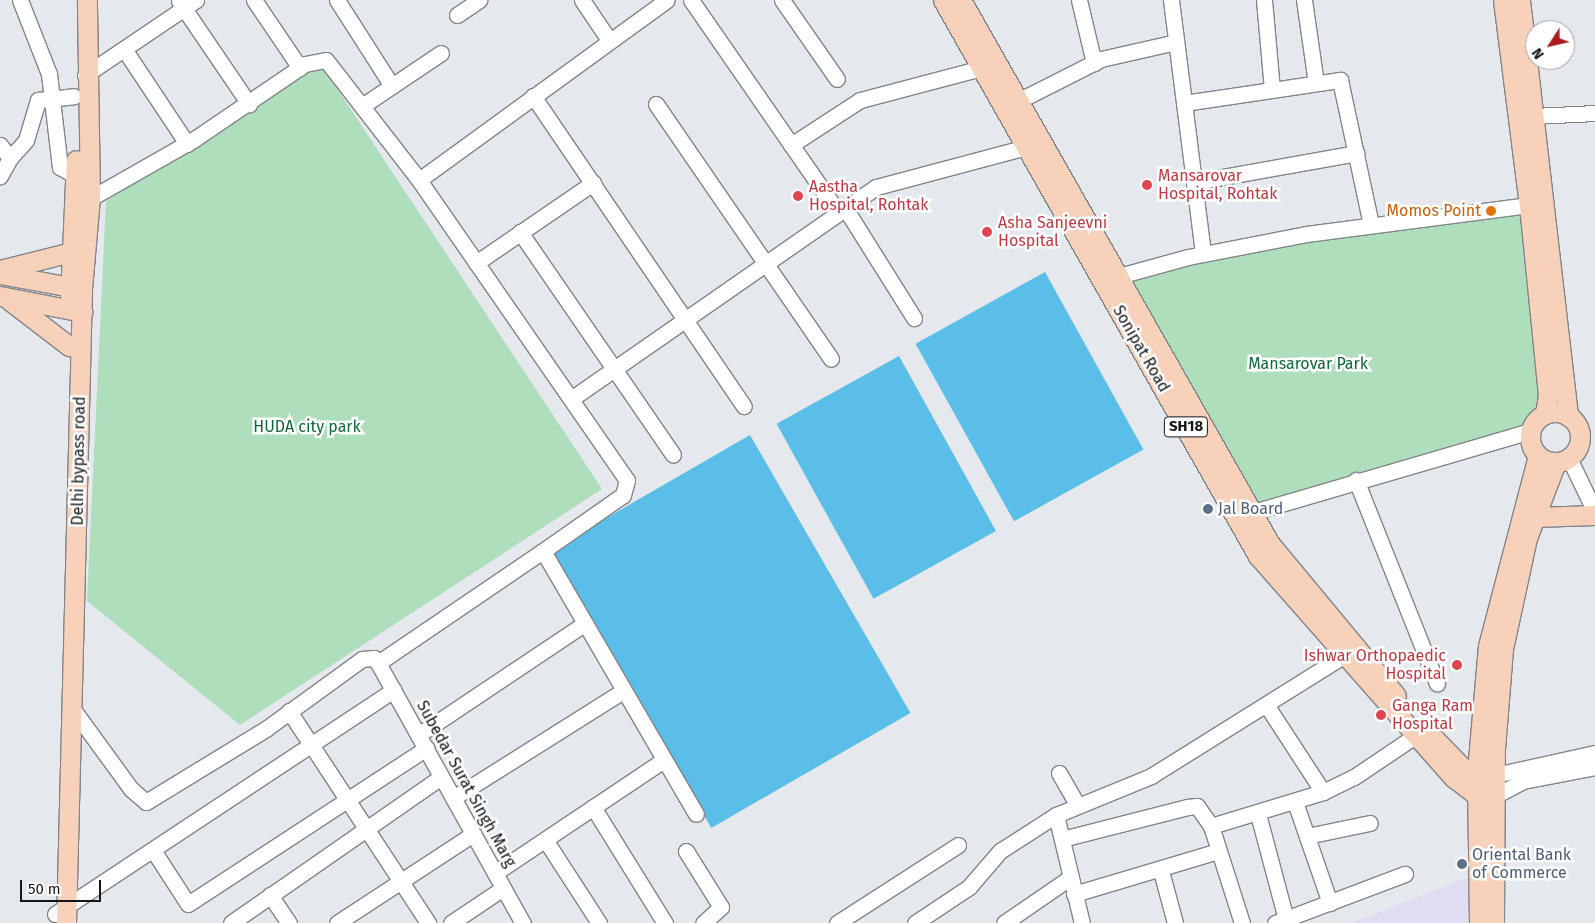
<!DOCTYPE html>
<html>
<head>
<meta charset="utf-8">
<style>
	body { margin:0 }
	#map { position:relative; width:1595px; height:923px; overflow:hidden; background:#e5e9ee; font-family:"Fira Sans",sans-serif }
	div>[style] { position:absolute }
	.education>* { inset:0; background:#e0dcf1 }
	.green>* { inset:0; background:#aedebb }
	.water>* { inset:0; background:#5bbee8; transform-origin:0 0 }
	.roads { filter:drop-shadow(1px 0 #828589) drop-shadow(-1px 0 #828589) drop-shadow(0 1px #828589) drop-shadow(0 -1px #828589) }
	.minor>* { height:15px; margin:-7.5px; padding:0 7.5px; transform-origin:7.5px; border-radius:7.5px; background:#fff }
	.major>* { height:19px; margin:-9.5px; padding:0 9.5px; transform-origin:9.5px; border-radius:9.5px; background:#f8d1bb }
	.major>.ring { margin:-9.5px; padding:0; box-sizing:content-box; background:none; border:19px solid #f8d1bb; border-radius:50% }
	.dots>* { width:14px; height:14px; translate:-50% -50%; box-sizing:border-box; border:2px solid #fff; border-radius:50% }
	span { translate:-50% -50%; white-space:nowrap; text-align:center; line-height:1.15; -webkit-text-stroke:5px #fff; paint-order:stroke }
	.shield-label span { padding:1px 4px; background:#fff; border:1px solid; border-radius:4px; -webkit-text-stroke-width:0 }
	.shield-label { font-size:15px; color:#141517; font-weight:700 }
	.health-label { font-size:16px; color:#be3a42 }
	.left { translate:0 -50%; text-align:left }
	.right { translate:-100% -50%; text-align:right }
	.food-label { font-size:16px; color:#c56008 }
	.street-label { font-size:16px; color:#141517 }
	.park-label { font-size:16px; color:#0e6837 }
	.service-label { font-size:16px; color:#4e5e75 }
	.north { position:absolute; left:1525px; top:20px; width:50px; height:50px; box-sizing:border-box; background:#fff; border:1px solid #a1a1a2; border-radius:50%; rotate:235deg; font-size:14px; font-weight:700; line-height:20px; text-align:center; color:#141517 }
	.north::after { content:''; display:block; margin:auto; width:18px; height:22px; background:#ad1b1e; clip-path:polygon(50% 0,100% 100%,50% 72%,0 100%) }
	.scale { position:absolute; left:20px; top:880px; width:81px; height:22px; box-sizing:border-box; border:2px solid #141517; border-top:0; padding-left:6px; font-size:15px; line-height:18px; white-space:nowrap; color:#141517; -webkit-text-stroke:4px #fff; paint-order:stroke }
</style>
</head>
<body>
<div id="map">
	<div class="education">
		<div style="clip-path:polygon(1467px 878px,1469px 923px,1350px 923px)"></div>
	</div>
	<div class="green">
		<div style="clip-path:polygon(320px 63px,602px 489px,240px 725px,87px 601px,106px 201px)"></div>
		<div style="clip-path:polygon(1529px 207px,1545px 414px,1532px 427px,1249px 515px,1116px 277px,1203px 254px)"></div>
	</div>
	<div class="water">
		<div style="left:1045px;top:272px;width:203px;height:148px;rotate:61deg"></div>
		<div style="left:899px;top:356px;width:200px;height:140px;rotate:61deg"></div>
		<div style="left:750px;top:435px;width:321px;height:230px;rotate:60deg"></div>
	</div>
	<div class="roads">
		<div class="minor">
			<div style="left:20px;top:0;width:79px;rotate:68.6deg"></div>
			<div style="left:49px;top:74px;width:94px;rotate:83.3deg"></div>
			<div style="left:60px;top:167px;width:20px;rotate:30deg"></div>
			<div style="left:254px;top:0;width:82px;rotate:55.9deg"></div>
			<div style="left:337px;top:0;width:102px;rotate:57.4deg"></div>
			<div style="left:582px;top:0;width:48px;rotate:56deg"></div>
			<div style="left:691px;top:0;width:258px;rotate:55.3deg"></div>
			<div style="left:782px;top:0;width:96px;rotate:55.2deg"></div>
			<div style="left:1079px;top:0;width:65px;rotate:76.6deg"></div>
			<div style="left:1171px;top:0;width:256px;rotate:82.8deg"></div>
			<div style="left:1264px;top:0;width:89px;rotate:84.9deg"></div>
			<div style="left:1304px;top:0;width:84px;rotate:81.8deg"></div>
			<div style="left:179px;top:1px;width:125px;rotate:55.8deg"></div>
			<div style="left:457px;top:15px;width:27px;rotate:-34deg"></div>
			<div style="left:124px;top:49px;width:114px;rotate:56.4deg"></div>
			<div style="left:85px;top:75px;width:134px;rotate:-34deg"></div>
			<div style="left:533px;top:96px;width:375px;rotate:55.8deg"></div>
			<div style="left:1018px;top:101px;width:93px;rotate:-26.8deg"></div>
			<div style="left:1101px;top:59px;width:77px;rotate:-12.8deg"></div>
			<div style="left:1184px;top:103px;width:158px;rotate:-8.4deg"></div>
			<div style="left:1340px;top:80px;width:147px;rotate:77.9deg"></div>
			<div style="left:656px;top:104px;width:309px;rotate:55.5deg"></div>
			<div style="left:362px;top:106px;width:95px;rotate:-33.9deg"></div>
			<div style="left:1534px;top:116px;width:61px;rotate:-2.8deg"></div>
			<div style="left:0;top:145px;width:16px;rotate:52deg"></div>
			<div style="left:10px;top:158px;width:21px;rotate:119deg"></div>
			<div style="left:791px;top:145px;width:82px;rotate:-33.1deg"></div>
			<div style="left:860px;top:100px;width:125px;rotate:-14.8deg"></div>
			<div style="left:10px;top:158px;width:24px;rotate:-48deg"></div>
			<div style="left:26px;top:140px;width:42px;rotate:-73.3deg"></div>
			<div style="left:38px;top:100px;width:36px;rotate:-6deg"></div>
			<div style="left:419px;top:180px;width:306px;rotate:-36deg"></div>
			<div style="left:1194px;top:182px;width:165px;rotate:-10.1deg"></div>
			<div style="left:82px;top:203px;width:128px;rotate:-29.6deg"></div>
			<div style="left:193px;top:140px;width:135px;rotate:-34.2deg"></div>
			<div style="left:305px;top:64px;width:21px;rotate:-11deg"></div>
			<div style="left:326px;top:60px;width:152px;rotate:52.2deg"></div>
			<div style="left:419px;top:180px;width:365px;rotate:55.3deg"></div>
			<div style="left:627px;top:480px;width:16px;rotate:105deg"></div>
			<div style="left:623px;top:495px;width:98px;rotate:145deg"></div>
			<div style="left:543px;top:551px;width:304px;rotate:59.8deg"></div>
			<div style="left:845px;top:208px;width:130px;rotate:57.9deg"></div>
			<div style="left:520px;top:232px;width:270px;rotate:55.5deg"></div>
			<div style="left:476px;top:263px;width:142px;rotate:-34.4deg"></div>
			<div style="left:1108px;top:279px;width:83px;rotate:-15.4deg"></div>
			<div style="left:1188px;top:257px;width:120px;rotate:-11deg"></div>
			<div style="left:1306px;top:234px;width:225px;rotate:-7.4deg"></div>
			<div style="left:571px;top:399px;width:371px;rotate:-34.8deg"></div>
			<div style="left:876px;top:187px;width:155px;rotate:-14.9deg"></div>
			<div style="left:1569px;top:458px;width:60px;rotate:64.3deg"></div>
			<div style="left:1356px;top:480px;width:219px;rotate:68.3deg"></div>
			<div style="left:1250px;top:513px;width:293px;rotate:-16.3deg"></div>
			<div style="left:378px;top:663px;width:298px;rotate:60.9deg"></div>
			<div style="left:1267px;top:706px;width:103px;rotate:56.9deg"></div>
			<div style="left:72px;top:708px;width:100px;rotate:53.9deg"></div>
			<div style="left:131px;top:789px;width:20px;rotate:41deg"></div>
			<div style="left:146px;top:802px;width:142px;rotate:-31.4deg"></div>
			<div style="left:267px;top:728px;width:117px;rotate:-36deg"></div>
			<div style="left:362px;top:659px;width:12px;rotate:-5deg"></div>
			<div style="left:374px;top:658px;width:6px;rotate:51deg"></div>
			<div style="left:378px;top:663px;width:199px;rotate:-34.2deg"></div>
			<div style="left:289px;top:711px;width:254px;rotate:56.7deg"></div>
			<div style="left:418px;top:735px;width:201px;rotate:-33.8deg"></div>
			<div style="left:1059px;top:773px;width:36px;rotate:60deg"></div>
			<div style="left:1495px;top:775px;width:102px;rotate:-12.4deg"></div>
			<div style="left:1495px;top:796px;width:32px;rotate:-28deg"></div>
			<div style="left:1523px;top:781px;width:73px;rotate:-11deg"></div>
			<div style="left:453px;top:798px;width:201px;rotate:-32.2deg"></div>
			<div style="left:1295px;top:802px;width:107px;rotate:70.9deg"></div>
			<div style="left:593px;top:807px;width:137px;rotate:58.2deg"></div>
			<div style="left:1258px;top:814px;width:109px;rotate:75.1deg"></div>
			<div style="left:1056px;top:815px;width:111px;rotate:76.5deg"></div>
			<div style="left:1307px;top:836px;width:64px;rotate:-11.7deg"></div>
			<div style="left:1062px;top:839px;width:130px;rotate:-14.3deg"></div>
			<div style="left:1188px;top:807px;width:9px;rotate:-6deg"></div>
			<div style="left:1197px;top:806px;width:24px;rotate:55deg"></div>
			<div style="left:546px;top:841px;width:98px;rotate:57.1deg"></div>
			<div style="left:153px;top:850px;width:64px;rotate:57.1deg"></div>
			<div style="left:188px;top:904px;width:285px;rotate:-33.2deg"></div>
			<div style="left:686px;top:851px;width:66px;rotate:58deg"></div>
			<div style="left:721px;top:907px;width:24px;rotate:138deg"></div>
			<div style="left:1161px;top:871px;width:54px;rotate:74.9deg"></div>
			<div style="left:495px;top:873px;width:203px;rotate:-33.8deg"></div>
			<div style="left:1074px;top:894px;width:150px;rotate:-16.6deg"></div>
			<div style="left:270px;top:895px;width:34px;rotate:56deg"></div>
			<div style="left:55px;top:914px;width:406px;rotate:-33.5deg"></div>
			<div style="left:231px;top:923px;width:256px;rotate:-34.8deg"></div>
			<div style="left:337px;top:923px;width:163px;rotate:-33.2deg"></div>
			<div style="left:451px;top:923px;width:63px;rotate:-33.9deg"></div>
			<div style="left:837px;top:923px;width:144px;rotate:-32.8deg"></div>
			<div style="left:915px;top:923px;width:65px;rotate:-33.7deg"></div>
			<div style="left:969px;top:887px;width:48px;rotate:-49.3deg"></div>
			<div style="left:1000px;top:851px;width:67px;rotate:-32.7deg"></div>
			<div style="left:1056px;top:815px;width:103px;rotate:-22.3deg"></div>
			<div style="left:1151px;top:776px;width:238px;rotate:-32deg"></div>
			<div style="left:1004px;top:923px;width:81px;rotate:-34.5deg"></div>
			<div style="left:1242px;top:923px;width:102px;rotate:-107.7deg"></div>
			<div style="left:1211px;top:826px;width:117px;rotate:-16.9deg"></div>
			<div style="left:1323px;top:792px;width:34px;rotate:-26deg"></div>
			<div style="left:1354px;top:777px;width:73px;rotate:-33.9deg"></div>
			<div style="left:1275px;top:923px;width:139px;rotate:-20.7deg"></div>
		</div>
		<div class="major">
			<div style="left:943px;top:0;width:639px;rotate:60.47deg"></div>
			<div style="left:1258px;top:556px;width:296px;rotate:48.6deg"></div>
			<div style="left:1454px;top:778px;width:30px;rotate:37deg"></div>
			<div style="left:1478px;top:796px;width:17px"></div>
			<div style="left:961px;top:0;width:626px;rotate:60.4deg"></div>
			<div style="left:1270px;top:544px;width:197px;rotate:50.3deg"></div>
			<div style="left:1503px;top:0;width:207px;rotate:82.8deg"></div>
			<div style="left:1529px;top:205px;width:191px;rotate:84.3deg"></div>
			<div style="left:1548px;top:395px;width:19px;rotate:99deg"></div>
			<div style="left:1520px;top:0;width:419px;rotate:83.4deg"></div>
			<div style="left:0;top:270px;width:73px;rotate:-14.2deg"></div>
			<div style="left:0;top:274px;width:83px;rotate:10.4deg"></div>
			<div style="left:0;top:296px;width:84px;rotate:11deg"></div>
			<div style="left:70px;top:297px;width:137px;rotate:-87.5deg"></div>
			<div style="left:9px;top:300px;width:76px;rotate:37.5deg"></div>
			<div class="ring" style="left:1530px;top:412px;width:31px;height:31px"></div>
			<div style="left:1535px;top:517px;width:60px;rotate:-1.9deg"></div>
			<div style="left:1430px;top:734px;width:47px;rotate:45.9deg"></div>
			<div style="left:1463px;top:768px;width:16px;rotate:27deg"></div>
			<div style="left:1477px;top:775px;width:18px"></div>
			<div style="left:66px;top:923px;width:634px;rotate:-88.55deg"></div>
			<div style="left:82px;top:289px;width:91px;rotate:-85deg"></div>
			<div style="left:90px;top:198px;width:198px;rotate:-90.9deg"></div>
			<div style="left:1479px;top:923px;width:152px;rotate:-90.8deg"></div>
			<div style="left:1477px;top:771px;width:125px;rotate:-85deg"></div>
			<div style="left:1488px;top:646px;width:196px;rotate:-75.3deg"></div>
			<div style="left:1494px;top:923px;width:174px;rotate:-89.7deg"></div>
			<div style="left:1495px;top:749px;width:100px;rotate:-85.4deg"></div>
			<div style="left:1503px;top:649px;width:114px;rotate:-77.8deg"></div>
			<div style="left:1527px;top:538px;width:81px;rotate:-69.1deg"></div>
		</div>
	</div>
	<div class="dots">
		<div style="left:1147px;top:185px;background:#e0444e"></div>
		<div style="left:798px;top:196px;background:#e0444e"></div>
		<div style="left:1491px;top:211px;background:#e8710a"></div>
		<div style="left:987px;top:232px;background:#e0444e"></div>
		<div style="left:1208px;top:509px;background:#5c6f8a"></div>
		<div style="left:1457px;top:665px;background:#e0444e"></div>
		<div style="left:1381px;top:715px;background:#e0444e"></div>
		<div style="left:1462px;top:864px;background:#5c6f8a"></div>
	</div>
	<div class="shield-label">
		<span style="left:1186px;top:427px">SH18</span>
	</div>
	<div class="health-label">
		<span class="left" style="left:1158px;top:185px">Mansarovar<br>Hospital, Rohtak</span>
		<span class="left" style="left:809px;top:196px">Aastha<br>Hospital, Rohtak</span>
		<span class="left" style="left:998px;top:232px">Asha Sanjeevni<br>Hospital</span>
		<span class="right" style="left:1446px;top:665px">Ishwar Orthopaedic<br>Hospital</span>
		<span class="left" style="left:1392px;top:715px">Ganga Ram<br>Hospital</span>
	</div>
	<div class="food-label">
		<span class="right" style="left:1481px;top:211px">Momos Point</span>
	</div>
	<div class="street-label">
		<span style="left:1141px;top:349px;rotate:60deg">Sonipat Road</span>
		<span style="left:79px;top:461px;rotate:-89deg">Delhi bypass road</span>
		<span style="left:466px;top:784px;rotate:61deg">Subedar Surat Singh Marg</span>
	</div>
	<div class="park-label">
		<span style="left:1308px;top:364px">Mansarovar Park</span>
		<span style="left:307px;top:427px">HUDA city park</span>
	</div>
	<div class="service-label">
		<span class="left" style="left:1218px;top:509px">Jal Board</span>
		<span class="left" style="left:1472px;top:864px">Oriental Bank<br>of Commerce</span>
	</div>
	<div class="north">N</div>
	<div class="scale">50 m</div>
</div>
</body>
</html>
